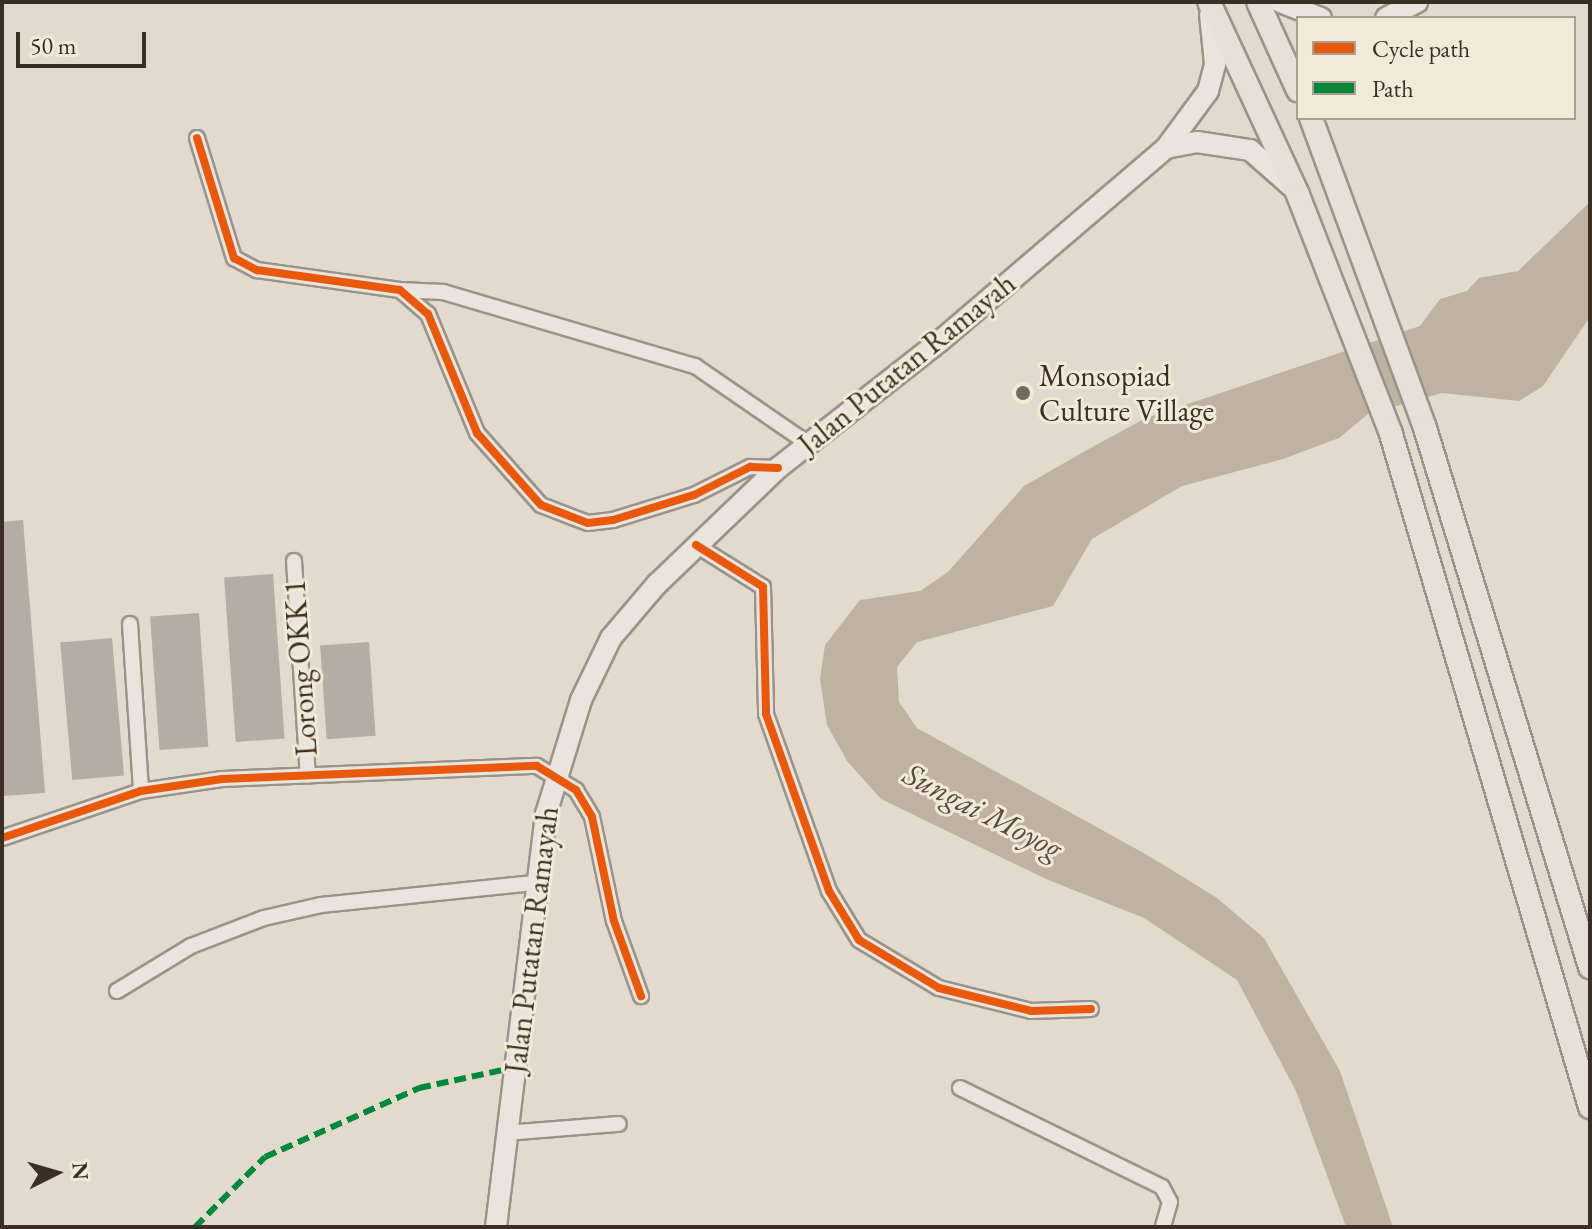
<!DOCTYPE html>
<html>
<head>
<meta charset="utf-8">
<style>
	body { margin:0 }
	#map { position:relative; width:1592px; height:1229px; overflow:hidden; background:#e2dacc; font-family:"EB Garamond",serif }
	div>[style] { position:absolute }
	.water>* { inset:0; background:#beb3a0 }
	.building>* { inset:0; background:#b3ada3; transform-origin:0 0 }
	.roads { filter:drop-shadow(2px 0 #99938a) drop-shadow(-2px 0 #99938a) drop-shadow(0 2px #99938a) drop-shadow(0 -2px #99938a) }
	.street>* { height:14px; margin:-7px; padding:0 7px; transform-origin:7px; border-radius:7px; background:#e9e4dd }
	.secondary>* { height:20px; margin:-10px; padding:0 10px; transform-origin:10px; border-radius:10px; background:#e9e4dd }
	.primary>* { height:22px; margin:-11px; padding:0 11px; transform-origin:11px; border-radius:11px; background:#e5e0d8 }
	.quiet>* { height:6px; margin-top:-3px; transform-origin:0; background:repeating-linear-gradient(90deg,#00873e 0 12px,transparent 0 18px) }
	.cycleway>* { height:8px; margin:-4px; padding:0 4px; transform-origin:4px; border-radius:4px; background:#e8590c }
	.dots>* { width:22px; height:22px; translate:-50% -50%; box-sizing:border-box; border:4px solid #f3e9d7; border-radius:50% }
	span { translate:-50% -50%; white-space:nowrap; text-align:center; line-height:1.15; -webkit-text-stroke:6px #f3e9d7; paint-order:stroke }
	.street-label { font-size:30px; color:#3a2e25 }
	.poi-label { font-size:30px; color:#3a2e25 }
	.left { translate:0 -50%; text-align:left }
	.water-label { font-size:32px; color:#574b3f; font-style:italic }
	.frame { position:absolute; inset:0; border:4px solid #3a2e25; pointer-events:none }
	.legend { position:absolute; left:1296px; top:16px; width:280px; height:104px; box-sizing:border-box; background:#f3e9d7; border:2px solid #a99e90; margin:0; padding:10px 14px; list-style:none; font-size:24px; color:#3a2e25 }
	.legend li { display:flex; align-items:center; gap:16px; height:40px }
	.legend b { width:40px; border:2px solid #a99e90 }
	.north { position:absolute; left:16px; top:1133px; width:80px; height:80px; -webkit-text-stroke:6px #f3e9d7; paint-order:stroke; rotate:85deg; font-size:22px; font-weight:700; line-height:32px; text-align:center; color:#3a2e25 }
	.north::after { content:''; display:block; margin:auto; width:28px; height:36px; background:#3a2e25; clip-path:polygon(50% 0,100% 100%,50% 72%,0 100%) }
	.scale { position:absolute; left:16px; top:32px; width:130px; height:36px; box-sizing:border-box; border:4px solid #3a2e25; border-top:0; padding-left:10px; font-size:24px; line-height:28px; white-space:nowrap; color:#3a2e25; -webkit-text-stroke:6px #f3e9d7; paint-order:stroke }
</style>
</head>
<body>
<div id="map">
	<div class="water">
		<div style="clip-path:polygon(1590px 202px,1590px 317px,1543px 386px,1519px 401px,1442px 393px,1368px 414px,1339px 438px,1283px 459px,1182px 486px,1092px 539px,1053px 606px,917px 642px,897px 667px,899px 702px,917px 728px,1149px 856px,1217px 898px,1264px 938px,1340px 1071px,1393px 1227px,1346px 1227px,1296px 1091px,1237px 980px,1144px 918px,1046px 879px,881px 799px,847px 761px,827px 725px,820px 679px,825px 645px,860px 600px,920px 591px,948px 572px,1024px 486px,1094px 446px,1146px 418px,1420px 326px,1440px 299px,1467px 291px,1479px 278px,1518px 271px)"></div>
	</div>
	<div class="building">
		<div style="clip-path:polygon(23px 520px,45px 793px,2px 796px,2px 522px)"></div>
		<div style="left:273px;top:574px;width:165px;height:49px;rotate:86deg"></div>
		<div style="left:199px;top:613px;width:134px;height:49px;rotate:86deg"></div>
		<div style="left:112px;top:638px;width:138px;height:52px;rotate:85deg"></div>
		<div style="left:369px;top:642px;width:94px;height:49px;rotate:86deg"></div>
	</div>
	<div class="roads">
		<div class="street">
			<div style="left:197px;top:138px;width:126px;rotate:72.9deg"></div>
			<div style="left:234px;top:258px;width:26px;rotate:28deg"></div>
			<div style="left:257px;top:270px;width:144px;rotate:8deg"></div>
			<div style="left:400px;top:290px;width:37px;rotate:41deg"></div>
			<div style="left:428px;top:314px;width:129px;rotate:67.6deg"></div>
			<div style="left:477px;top:433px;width:96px;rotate:48.4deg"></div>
			<div style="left:541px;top:505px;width:50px;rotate:21deg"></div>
			<div style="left:588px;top:523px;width:25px;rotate:-7deg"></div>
			<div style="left:613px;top:520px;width:85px;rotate:-17.2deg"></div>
			<div style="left:694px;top:495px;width:63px;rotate:-26.6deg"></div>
			<div style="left:750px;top:467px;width:28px;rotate:2deg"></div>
			<div style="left:400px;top:290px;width:43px;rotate:2.7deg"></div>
			<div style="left:443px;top:292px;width:263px;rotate:16.4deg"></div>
			<div style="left:695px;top:366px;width:136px;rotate:34.5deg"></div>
			<div style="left:696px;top:545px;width:79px;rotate:32.1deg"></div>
			<div style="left:763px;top:587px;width:127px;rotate:88.6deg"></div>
			<div style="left:766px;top:714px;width:188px;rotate:70.4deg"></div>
			<div style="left:829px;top:891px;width:57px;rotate:58.5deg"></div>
			<div style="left:859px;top:940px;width:93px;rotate:31deg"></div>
			<div style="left:939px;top:988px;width:95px;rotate:14deg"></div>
			<div style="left:1031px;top:1011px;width:60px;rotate:-1.9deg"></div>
			<div style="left:294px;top:561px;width:215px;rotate:86.3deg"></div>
			<div style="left:130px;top:624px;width:167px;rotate:86.2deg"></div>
			<div style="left:2px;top:838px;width:147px;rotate:-18.7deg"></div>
			<div style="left:141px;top:791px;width:82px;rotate:-8.4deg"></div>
			<div style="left:222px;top:779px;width:315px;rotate:-2.4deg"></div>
			<div style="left:537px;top:766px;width:46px;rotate:31.6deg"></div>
			<div style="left:576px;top:790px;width:31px;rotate:59deg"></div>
			<div style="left:592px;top:817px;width:106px;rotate:78.1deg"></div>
			<div style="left:614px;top:921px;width:80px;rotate:70.2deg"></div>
			<div style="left:117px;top:991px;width:87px;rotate:-31.3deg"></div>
			<div style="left:191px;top:946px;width:78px;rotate:-21deg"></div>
			<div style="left:264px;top:918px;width:58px;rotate:-12.8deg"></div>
			<div style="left:321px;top:905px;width:214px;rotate:-5.9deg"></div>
			<div style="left:960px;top:1088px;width:225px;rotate:26.1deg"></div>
			<div style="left:1162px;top:1187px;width:17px;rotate:62deg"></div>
			<div style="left:1170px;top:1202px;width:26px;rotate:106deg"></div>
			<div style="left:506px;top:1133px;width:113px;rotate:-4.6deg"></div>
		</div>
		<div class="secondary">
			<div style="left:1280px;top:2px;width:44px;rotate:21.3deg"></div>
			<div style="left:1386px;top:18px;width:35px;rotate:-27deg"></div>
			<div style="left:1166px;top:148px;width:32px;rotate:-11deg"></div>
			<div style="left:1197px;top:142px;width:54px;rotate:8.6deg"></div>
			<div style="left:1250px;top:150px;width:55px;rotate:41.3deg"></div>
			<div style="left:496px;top:1227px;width:416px;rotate:-83.1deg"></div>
			<div style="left:546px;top:814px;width:119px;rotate:-72.9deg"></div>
			<div style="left:581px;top:700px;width:69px;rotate:-64.2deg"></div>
			<div style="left:611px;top:638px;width:71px;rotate:-49.6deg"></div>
			<div style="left:657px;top:584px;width:168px;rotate:-43.8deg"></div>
			<div style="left:778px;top:468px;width:206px;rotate:-38.1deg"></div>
			<div style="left:940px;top:341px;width:297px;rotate:-40.5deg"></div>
			<div style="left:1166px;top:148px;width:71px;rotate:-53.6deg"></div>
			<div style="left:1208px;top:91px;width:28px;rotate:-75deg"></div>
			<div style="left:1215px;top:64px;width:50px;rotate:-95.7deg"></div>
		</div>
		<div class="primary">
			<div style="left:1209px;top:2px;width:213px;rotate:65.2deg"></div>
			<div style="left:1298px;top:195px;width:256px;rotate:68.7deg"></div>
			<div style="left:1391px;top:434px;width:702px;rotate:73.53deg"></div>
			<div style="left:1258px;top:2px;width:97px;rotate:65.6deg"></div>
			<div style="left:1311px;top:118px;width:330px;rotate:69.8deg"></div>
			<div style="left:1425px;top:428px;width:564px;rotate:72.98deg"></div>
		</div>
	</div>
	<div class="quiet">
		<div style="left:195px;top:1227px;width:99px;rotate:-45deg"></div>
		<div style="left:265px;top:1157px;width:169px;rotate:-24.1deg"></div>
		<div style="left:419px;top:1088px;width:99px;rotate:-12.2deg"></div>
	</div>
	<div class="cycleway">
		<div style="left:197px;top:138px;width:126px;rotate:72.9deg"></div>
		<div style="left:234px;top:258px;width:26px;rotate:28deg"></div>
		<div style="left:257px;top:270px;width:144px;rotate:8deg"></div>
		<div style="left:400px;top:290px;width:37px;rotate:41deg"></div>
		<div style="left:428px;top:314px;width:129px;rotate:67.6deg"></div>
		<div style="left:477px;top:433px;width:96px;rotate:48.4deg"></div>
		<div style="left:541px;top:505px;width:50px;rotate:21deg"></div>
		<div style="left:588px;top:523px;width:25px;rotate:-7deg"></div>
		<div style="left:613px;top:520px;width:85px;rotate:-17.2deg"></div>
		<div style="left:694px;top:495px;width:63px;rotate:-26.6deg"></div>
		<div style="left:750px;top:467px;width:28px;rotate:2deg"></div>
		<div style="left:696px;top:545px;width:79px;rotate:32.1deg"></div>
		<div style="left:763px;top:587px;width:127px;rotate:88.6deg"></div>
		<div style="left:766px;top:714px;width:188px;rotate:70.4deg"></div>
		<div style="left:829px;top:891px;width:57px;rotate:58.5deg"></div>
		<div style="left:859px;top:940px;width:93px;rotate:31deg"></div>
		<div style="left:939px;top:988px;width:95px;rotate:14deg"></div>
		<div style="left:1031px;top:1011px;width:60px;rotate:-1.9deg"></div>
		<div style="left:2px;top:838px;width:147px;rotate:-18.7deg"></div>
		<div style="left:141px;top:791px;width:82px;rotate:-8.4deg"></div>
		<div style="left:222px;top:779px;width:315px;rotate:-2.4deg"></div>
		<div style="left:537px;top:766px;width:46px;rotate:31.6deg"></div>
		<div style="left:576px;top:790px;width:31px;rotate:59deg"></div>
		<div style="left:592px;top:817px;width:106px;rotate:78.1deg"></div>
		<div style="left:614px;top:921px;width:80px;rotate:70.2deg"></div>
	</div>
	<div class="dots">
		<div style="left:1023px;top:393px;background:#756a5f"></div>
	</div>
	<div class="street-label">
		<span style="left:907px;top:364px;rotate:-39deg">Jalan Putatan Ramayah</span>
		<span style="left:301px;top:668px;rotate:-94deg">Lorong OKK 1</span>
		<span style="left:532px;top:940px;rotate:-83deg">Jalan Putatan Ramayah</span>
	</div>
	<div class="poi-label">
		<span class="left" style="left:1039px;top:393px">Monsopiad<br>Culture Village</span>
	</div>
	<div class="water-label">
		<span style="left:983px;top:811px;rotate:27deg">Sungai Moyog</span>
	</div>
	<div class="frame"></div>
	<ul class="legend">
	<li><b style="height:10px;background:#e8590c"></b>Cycle path</li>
	<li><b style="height:10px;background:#00873e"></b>Path</li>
	</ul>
	<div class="north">N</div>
	<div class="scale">50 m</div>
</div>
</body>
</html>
